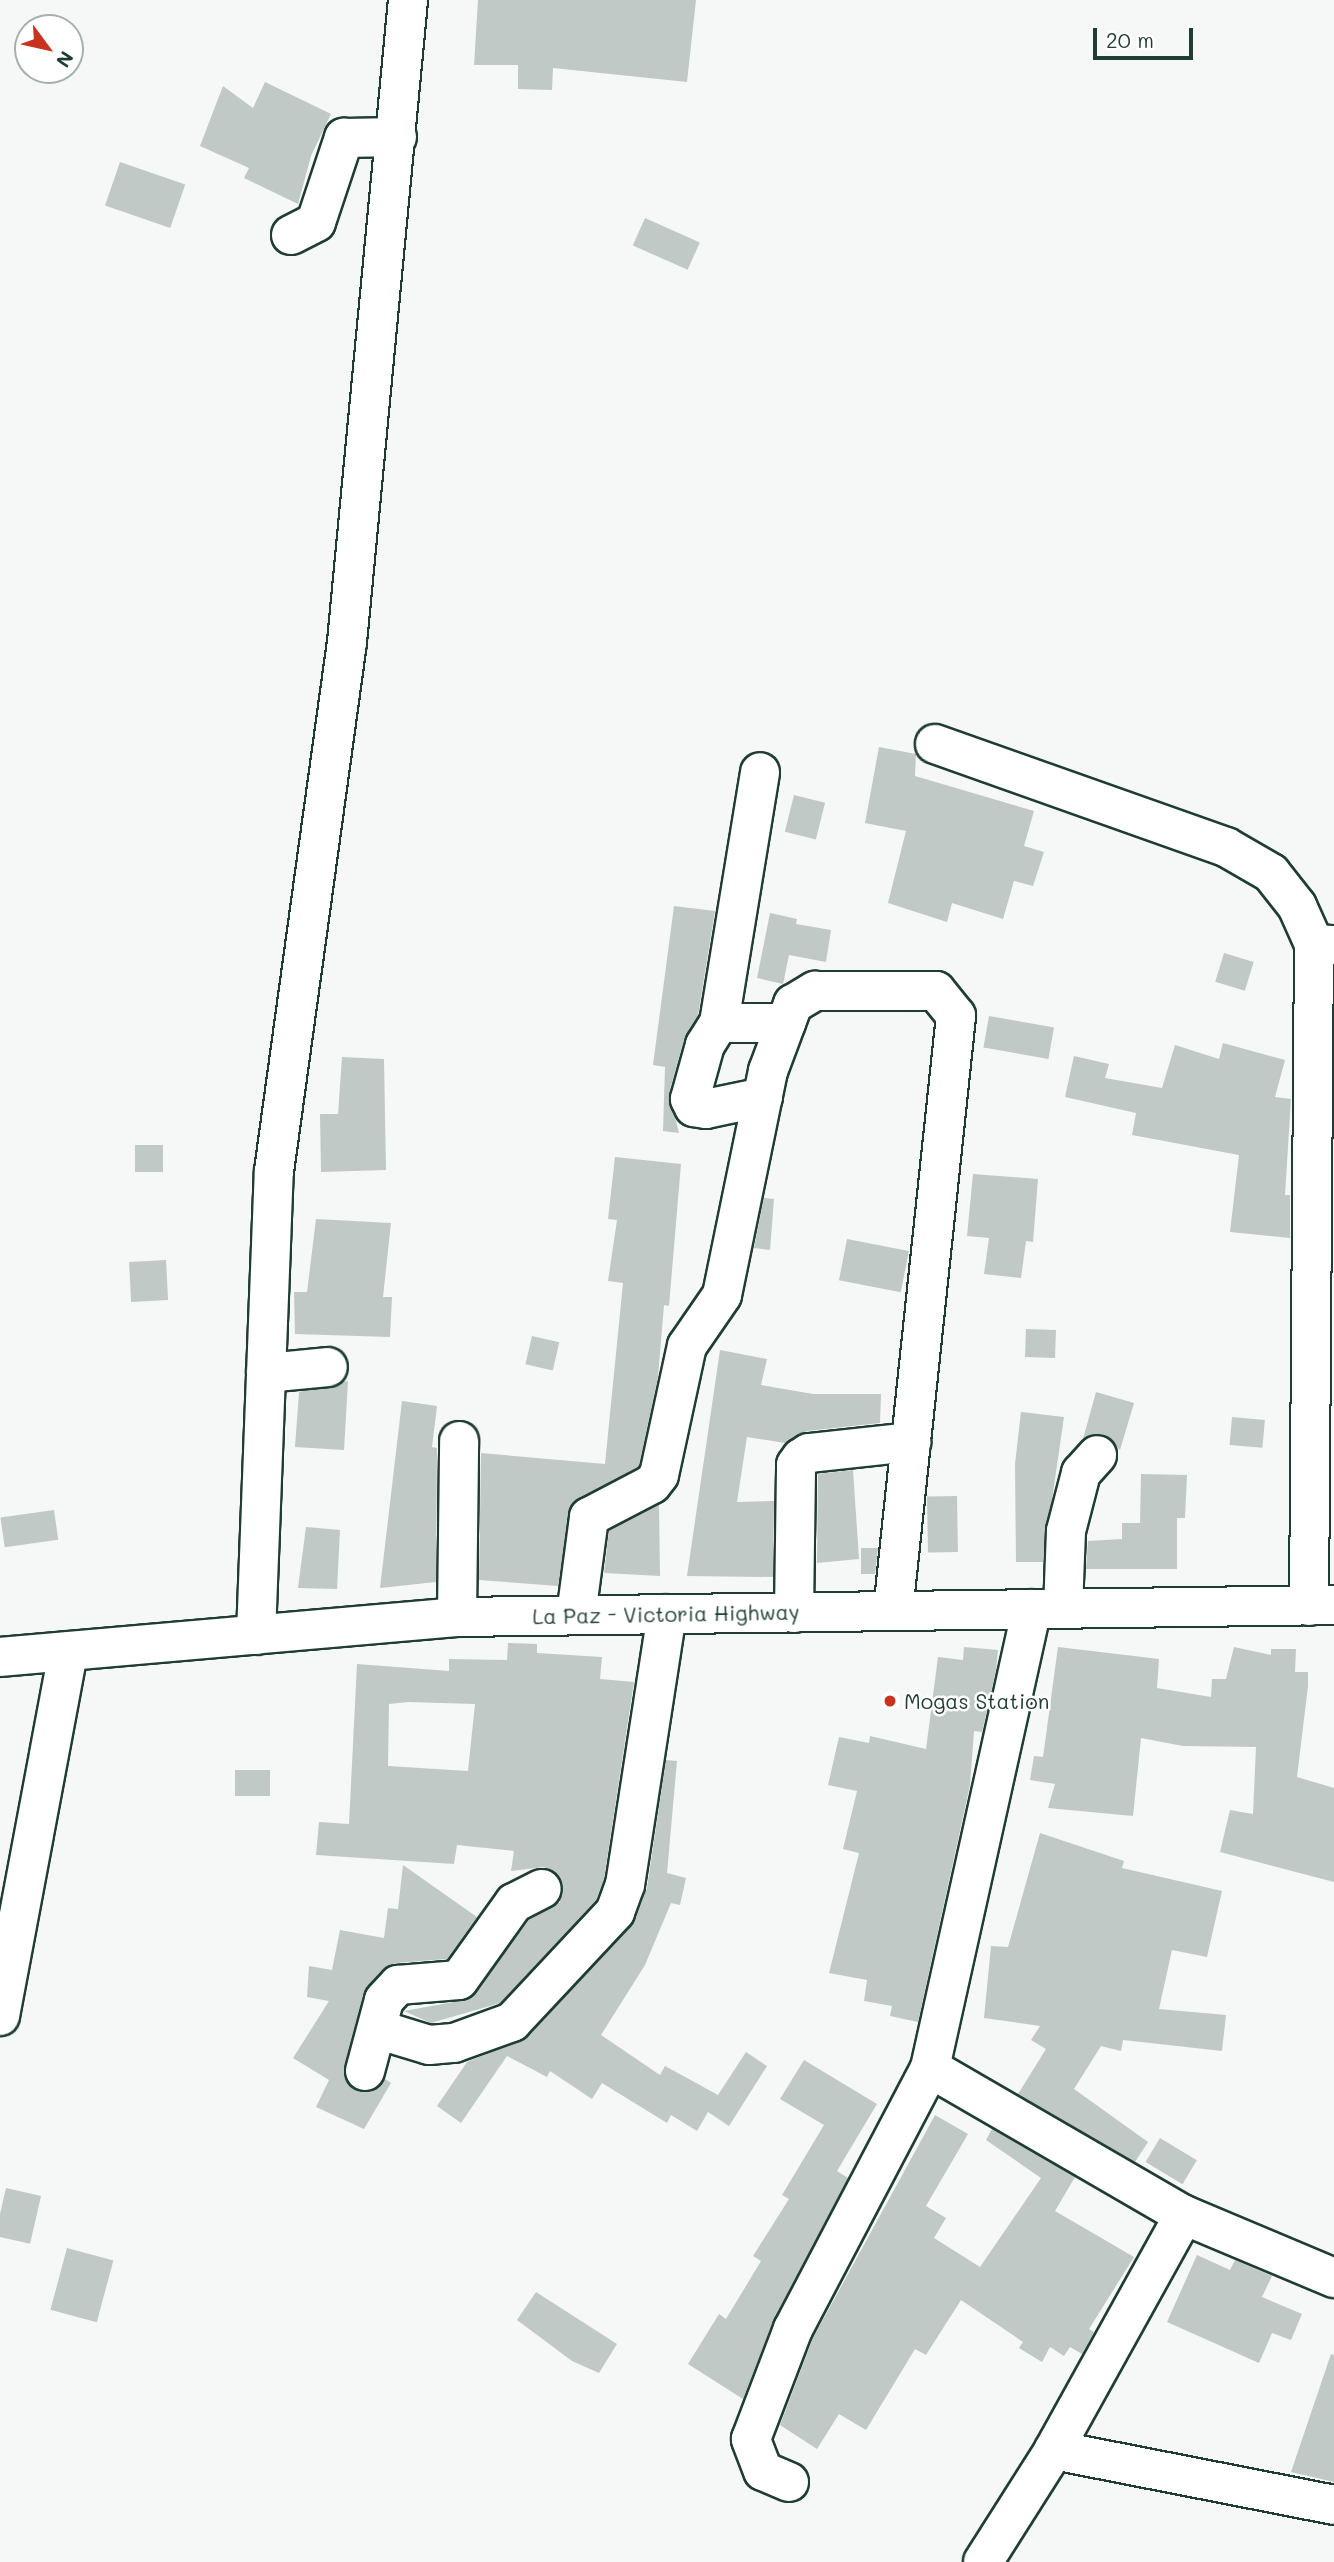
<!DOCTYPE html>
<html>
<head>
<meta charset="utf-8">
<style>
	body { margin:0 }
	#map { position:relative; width:1334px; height:2562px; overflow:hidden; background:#f6f7f7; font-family:Mali,sans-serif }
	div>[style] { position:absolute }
	.building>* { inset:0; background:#c0c9c6; transform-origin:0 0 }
	.roads { filter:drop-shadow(2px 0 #1f3d34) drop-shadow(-2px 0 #1f3d34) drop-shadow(0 2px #1f3d34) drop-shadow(0 -2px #1f3d34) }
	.minor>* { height:38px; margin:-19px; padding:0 19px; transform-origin:19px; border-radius:19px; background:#fff }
	.major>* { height:38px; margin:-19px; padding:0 19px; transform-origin:19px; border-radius:19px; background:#fff }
	.dots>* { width:19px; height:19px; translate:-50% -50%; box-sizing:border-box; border:4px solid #fff; border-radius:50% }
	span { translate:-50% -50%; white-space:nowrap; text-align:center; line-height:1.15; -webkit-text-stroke:5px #fff; paint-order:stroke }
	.street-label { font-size:21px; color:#1f3d34 }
	.poi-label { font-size:21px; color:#1f3d34 }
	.left { translate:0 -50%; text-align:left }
	.north { position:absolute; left:14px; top:14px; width:70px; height:70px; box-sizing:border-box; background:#fff; border:2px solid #a5b1ae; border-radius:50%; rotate:123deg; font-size:19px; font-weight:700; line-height:28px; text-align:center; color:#1f3d34 }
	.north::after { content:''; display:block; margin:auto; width:24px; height:32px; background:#c8321e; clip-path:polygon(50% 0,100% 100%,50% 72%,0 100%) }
	.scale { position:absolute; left:1093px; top:28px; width:100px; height:32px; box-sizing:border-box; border:4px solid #1f3d34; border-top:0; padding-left:9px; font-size:21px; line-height:24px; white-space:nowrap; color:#1f3d34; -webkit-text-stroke:5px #fff; paint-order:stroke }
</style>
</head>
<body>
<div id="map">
	<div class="building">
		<div style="clip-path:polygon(478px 0,696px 0,687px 82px,553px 68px,552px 90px,518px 89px,518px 65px,474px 65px)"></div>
		<div style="clip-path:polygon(265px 82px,331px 114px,311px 156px,298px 204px,244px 178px,249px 168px,200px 146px,223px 86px,253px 108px)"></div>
		<div style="left:120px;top:162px;width:69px;height:46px;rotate:19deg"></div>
		<div style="left:645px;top:218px;width:60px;height:30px;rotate:24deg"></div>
		<div style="clip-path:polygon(879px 747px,916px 754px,915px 776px,1034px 811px,1024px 846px,1044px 852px,1033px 886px,1014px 881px,1003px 919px,952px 903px,947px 922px,888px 903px,906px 831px,865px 823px)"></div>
		<div style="left:794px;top:795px;width:32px;height:38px;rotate:14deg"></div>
		<div style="clip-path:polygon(674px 906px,715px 911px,698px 1015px,684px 1039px,669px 1093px,679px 1133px,663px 1131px,665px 1067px,653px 1065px)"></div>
		<div style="clip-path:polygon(770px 913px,797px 919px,796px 924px,831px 930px,826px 962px,789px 955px,783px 984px,757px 978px)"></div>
		<div style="left:1224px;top:953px;width:31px;height:30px;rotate:17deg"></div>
		<div style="left:989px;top:1016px;width:66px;height:32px;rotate:10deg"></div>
		<div style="clip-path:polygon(1223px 1043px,1285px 1060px,1275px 1097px,1291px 1099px,1285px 1195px,1290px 1195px,1290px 1238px,1230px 1232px,1239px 1155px,1132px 1135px,1136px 1113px,1065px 1097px,1074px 1056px,1109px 1064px,1105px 1078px,1162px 1088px,1175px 1045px,1219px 1059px)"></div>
		<div style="clip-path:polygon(342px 1057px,384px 1059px,386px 1170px,321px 1172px,320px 1114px,338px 1114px)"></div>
		<div style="left:135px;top:1145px;width:28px;height:27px"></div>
		<div style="clip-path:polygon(615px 1157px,681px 1164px,669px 1306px,664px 1305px,658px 1377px,639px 1466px,571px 1505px,558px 1586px,479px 1580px,481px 1453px,605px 1464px,623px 1283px,608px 1281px,617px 1220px,608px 1219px)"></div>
		<div style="clip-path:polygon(973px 1174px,1038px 1179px,1033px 1242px,1026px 1241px,1021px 1278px,984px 1274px,989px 1238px,967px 1236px)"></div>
		<div style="clip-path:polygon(764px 1198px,774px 1199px,770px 1250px,754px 1248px)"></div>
		<div style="clip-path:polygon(316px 1219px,391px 1223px,383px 1297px,392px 1297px,390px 1337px,295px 1334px,294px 1292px,307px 1292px)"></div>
		<div style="left:847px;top:1239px;width:63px;height:42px;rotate:11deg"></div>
		<div style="left:166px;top:1260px;width:40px;height:37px;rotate:87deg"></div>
		<div style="left:1026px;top:1329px;width:30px;height:28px;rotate:2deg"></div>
		<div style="left:532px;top:1336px;width:28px;height:29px;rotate:13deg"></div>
		<div style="clip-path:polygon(720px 1350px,767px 1359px,761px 1385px,813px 1394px,881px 1394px,880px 1423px,807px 1431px,785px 1443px,747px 1437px,737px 1502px,774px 1501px,773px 1577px,687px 1576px)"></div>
		<div style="clip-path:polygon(348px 1381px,344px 1450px,295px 1447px,299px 1392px)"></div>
		<div style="clip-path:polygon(1096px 1392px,1134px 1403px,1120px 1450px,1102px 1434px,1083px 1439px)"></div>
		<div style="clip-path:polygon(402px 1401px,437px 1406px,432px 1447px,437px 1448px,436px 1582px,380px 1588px)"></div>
		<div style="clip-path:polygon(1021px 1412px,1064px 1417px,1043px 1562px,1016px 1562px,1015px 1464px)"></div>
		<div style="left:1232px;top:1417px;width:33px;height:28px;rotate:5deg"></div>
		<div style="clip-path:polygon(853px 1470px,859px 1559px,817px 1563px,818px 1474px)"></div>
		<div style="clip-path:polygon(1141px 1474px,1187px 1475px,1185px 1518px,1177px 1518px,1177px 1569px,1086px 1569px,1088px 1541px,1122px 1539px,1122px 1523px,1140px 1523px)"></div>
		<div style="left:957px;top:1496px;width:56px;height:30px;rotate:89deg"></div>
		<div style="clip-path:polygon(659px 1505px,660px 1576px,604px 1573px,609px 1531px)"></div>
		<div style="left:54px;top:1510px;width:30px;height:54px;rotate:82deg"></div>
		<div style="clip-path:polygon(306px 1527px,340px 1530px,337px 1589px,298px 1588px)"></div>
		<div style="clip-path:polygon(861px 1548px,878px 1548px,875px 1574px,861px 1574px)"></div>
		<div style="clip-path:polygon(evenodd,508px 1643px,537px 1644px,537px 1653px,602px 1657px,600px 1679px,634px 1682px,604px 1879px,596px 1900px,500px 2003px,431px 2023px,404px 2011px,470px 1999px,529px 1920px,560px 1902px,561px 1879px,544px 1867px,511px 1871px,514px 1851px,457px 1845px,454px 1864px,316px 1855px,319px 1822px,349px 1824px,357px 1664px,449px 1671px,449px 1659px,507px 1660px,508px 1643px,408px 1702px,475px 1704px,468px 1771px,388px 1766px,389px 1704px,408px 1702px)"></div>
		<div style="clip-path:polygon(964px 1647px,998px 1650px,996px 1670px,982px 1732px,974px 1731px,970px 1785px,918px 2022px,890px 2016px,892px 2006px,864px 2001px,867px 1980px,829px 1973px,859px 1853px,843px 1849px,857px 1791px,828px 1785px,839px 1737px,869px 1743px,870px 1736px,926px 1749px,938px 1657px,963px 1660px)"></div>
		<div style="clip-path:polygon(1058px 1647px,1159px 1659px,1157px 1688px,1211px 1697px,1212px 1679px,1226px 1679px,1234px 1647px,1271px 1655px,1271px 1649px,1296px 1649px,1295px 1672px,1308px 1672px,1308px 1686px,1297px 1777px,1334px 1788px,1334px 1882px,1220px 1852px,1230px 1810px,1253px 1814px,1256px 1747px,1183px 1746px,1141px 1738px,1133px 1816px,1048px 1808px,1055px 1784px,1030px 1780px,1034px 1756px,1043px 1757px)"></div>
		<div style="clip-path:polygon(666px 1760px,677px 1761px,667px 1873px,686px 1878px,680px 1905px,671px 1903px,645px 1965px,601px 2035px,660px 2075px,665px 2066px,718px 2095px,746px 2052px,767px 2066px,729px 2126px,708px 2112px,697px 2131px,671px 2115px,667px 2123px,602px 2083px,592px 2099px,550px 2071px,547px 2077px,507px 2056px,461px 2123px,437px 2106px,467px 2062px,528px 2037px,635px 1920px,647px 1888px)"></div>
		<div style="left:235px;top:1770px;width:35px;height:26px"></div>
		<div style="clip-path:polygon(1040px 1833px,1124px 1861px,1122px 1868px,1222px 1891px,1207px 1957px,1172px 1950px,1159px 2009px,1226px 2015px,1222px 2051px,1123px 2040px,1121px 2051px,1101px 2046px,1074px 2089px,1148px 2142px,1135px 2162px,1018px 2094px,1046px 2049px,1031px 2040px,1040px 2026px,984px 2018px,991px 1946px,1008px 1947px)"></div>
		<div style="clip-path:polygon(403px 1865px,477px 1917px,447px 1959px,395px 1963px,382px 1970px,363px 1994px,344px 2077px,360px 2092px,371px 2092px,385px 2079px,391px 2083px,364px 2129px,316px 2107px,329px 2080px,293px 2058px,329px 2001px,307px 1997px,309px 1966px,332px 1970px,340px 1930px,384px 1938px,388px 1908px,398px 1909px)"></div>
		<div style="clip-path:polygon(804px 2060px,877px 2104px,837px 2171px,848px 2178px,774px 2319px,743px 2399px,688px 2364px,719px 2314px,726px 2319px,761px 2261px,753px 2256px,789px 2199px,782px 2195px,824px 2125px,780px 2099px)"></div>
		<div style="clip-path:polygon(935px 2115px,968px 2134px,926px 2206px,946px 2218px,934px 2238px,980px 2267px,1041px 2178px,986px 2140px,992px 2129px,1075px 2177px,1055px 2211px,1134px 2257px,1089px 2329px,1094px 2332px,1082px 2354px,1070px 2347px,1064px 2356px,1050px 2347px,1042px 2362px,1019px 2348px,1023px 2342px,961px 2300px,926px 2355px,915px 2349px,866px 2430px,839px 2414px,817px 2449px,780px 2425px,813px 2338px)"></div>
		<div style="left:1160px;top:2138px;width:43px;height:28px;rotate:31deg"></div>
		<div style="left:6px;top:2188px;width:36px;height:49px;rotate:13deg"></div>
		<div style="left:67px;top:2248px;width:48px;height:64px;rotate:15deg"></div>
		<div style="clip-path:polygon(1197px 2255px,1230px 2270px,1235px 2260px,1272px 2276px,1262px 2297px,1302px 2314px,1291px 2340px,1272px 2333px,1259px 2363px,1167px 2322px)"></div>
		<div style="clip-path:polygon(536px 2292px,617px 2344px,599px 2373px,572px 2361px,517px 2320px)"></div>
		<div style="clip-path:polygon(1331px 2354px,1334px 2355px,1334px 2482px,1291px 2472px)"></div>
	</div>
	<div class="roads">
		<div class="minor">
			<div style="left:291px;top:235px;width:28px;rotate:-27deg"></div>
			<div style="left:316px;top:222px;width:89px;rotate:-71.6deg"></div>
			<div style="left:344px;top:138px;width:53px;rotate:-1.1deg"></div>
			<div style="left:935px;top:744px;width:309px;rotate:19.5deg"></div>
			<div style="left:1226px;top:847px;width:52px;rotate:30deg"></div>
			<div style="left:1271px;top:873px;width:42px;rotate:51.8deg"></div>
			<div style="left:1297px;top:906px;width:42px;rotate:65.9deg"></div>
			<div style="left:719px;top:1023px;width:254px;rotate:-80.7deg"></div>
			<div style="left:763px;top:1097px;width:58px;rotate:168.1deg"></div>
			<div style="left:706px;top:1109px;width:12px;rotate:-171deg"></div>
			<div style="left:694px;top:1107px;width:9px;rotate:-117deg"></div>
			<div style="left:690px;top:1099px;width:56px;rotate:-74.5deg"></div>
			<div style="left:705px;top:1045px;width:26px;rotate:-58deg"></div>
			<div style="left:719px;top:1023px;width:67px"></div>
			<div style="left:266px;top:1373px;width:62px;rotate:-5.5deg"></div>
			<div style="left:1309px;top:1606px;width:662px;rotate:-89.57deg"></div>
			<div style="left:1314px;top:944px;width:20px;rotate:3deg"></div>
			<div style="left:1063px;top:1609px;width:78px;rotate:-87.8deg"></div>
			<div style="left:1066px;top:1531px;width:60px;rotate:-75.5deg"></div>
			<div style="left:1081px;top:1473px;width:24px;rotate:-48deg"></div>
			<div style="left:794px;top:1613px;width:148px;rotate:-89.2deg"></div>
			<div style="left:796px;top:1465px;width:9px;rotate:-54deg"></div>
			<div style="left:801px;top:1458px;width:9px;rotate:-32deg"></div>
			<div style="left:809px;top:1453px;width:103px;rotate:-6.2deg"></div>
			<div style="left:576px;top:1615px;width:99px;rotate:-82.4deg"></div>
			<div style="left:589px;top:1517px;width:71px;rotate:-27.6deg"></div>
			<div style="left:652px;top:1484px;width:11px;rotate:-52deg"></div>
			<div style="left:659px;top:1475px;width:132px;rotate:-77.8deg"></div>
			<div style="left:687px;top:1346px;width:62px;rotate:-55.5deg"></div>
			<div style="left:722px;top:1295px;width:229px;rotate:-78.4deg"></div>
			<div style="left:768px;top:1071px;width:72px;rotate:-69.5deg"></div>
			<div style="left:793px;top:1004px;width:26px;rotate:-31deg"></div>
			<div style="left:815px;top:991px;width:121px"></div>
			<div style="left:936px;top:991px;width:32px;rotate:51deg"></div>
			<div style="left:956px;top:1016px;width:598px;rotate:96.04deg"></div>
			<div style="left:457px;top:1617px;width:176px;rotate:-89.3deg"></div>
			<div style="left:256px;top:1635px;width:464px;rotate:-87.8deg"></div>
			<div style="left:274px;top:1171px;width:534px;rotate:-82.14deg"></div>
			<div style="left:347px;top:642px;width:645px;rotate:-84.57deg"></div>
			<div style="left:0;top:2016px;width:371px;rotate:-79.4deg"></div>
			<div style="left:380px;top:2030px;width:51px;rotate:17deg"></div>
			<div style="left:429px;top:2045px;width:25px;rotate:-5deg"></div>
			<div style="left:454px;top:2043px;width:62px;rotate:-19.9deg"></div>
			<div style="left:512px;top:2022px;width:151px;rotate:-46.9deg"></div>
			<div style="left:615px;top:1912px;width:29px;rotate:-70deg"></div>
			<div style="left:625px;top:1885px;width:274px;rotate:-81.2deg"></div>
			<div style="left:930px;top:2068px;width:293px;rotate:30.1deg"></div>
			<div style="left:1184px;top:2215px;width:269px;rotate:119deg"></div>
			<div style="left:1054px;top:2450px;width:285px;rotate:11.1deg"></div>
			<div style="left:365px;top:2071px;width:73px;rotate:-75deg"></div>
			<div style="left:384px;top:2000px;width:21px;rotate:-47deg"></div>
			<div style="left:398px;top:1985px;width:61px;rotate:-4.7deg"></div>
			<div style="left:459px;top:1980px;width:95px;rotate:-54.5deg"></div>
			<div style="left:514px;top:1903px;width:31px;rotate:-27deg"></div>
			<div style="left:1184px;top:2215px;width:163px;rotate:22.8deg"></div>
			<div style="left:789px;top:2482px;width:28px;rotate:-157deg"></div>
			<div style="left:763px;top:2471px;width:34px;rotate:-111deg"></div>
			<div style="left:751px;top:2439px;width:118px;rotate:-69.1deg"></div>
			<div style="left:793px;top:2329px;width:295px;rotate:-62.3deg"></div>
			<div style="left:930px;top:2068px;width:470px;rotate:-77.5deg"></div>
			<div style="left:983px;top:2562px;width:133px;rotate:-57.6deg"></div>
		</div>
		<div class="major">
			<div style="left:0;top:1657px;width:459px;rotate:-5deg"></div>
			<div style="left:457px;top:1617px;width:877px;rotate:-0.78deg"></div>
		</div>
	</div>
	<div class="dots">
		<div style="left:890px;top:1701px;background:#c8321e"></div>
	</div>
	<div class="street-label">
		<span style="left:666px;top:1614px;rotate:-1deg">La Paz - Victoria Highway</span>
	</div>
	<div class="poi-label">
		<span class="left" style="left:904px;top:1701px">Mogas Station</span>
	</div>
	<div class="north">N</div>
	<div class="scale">20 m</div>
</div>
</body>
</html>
